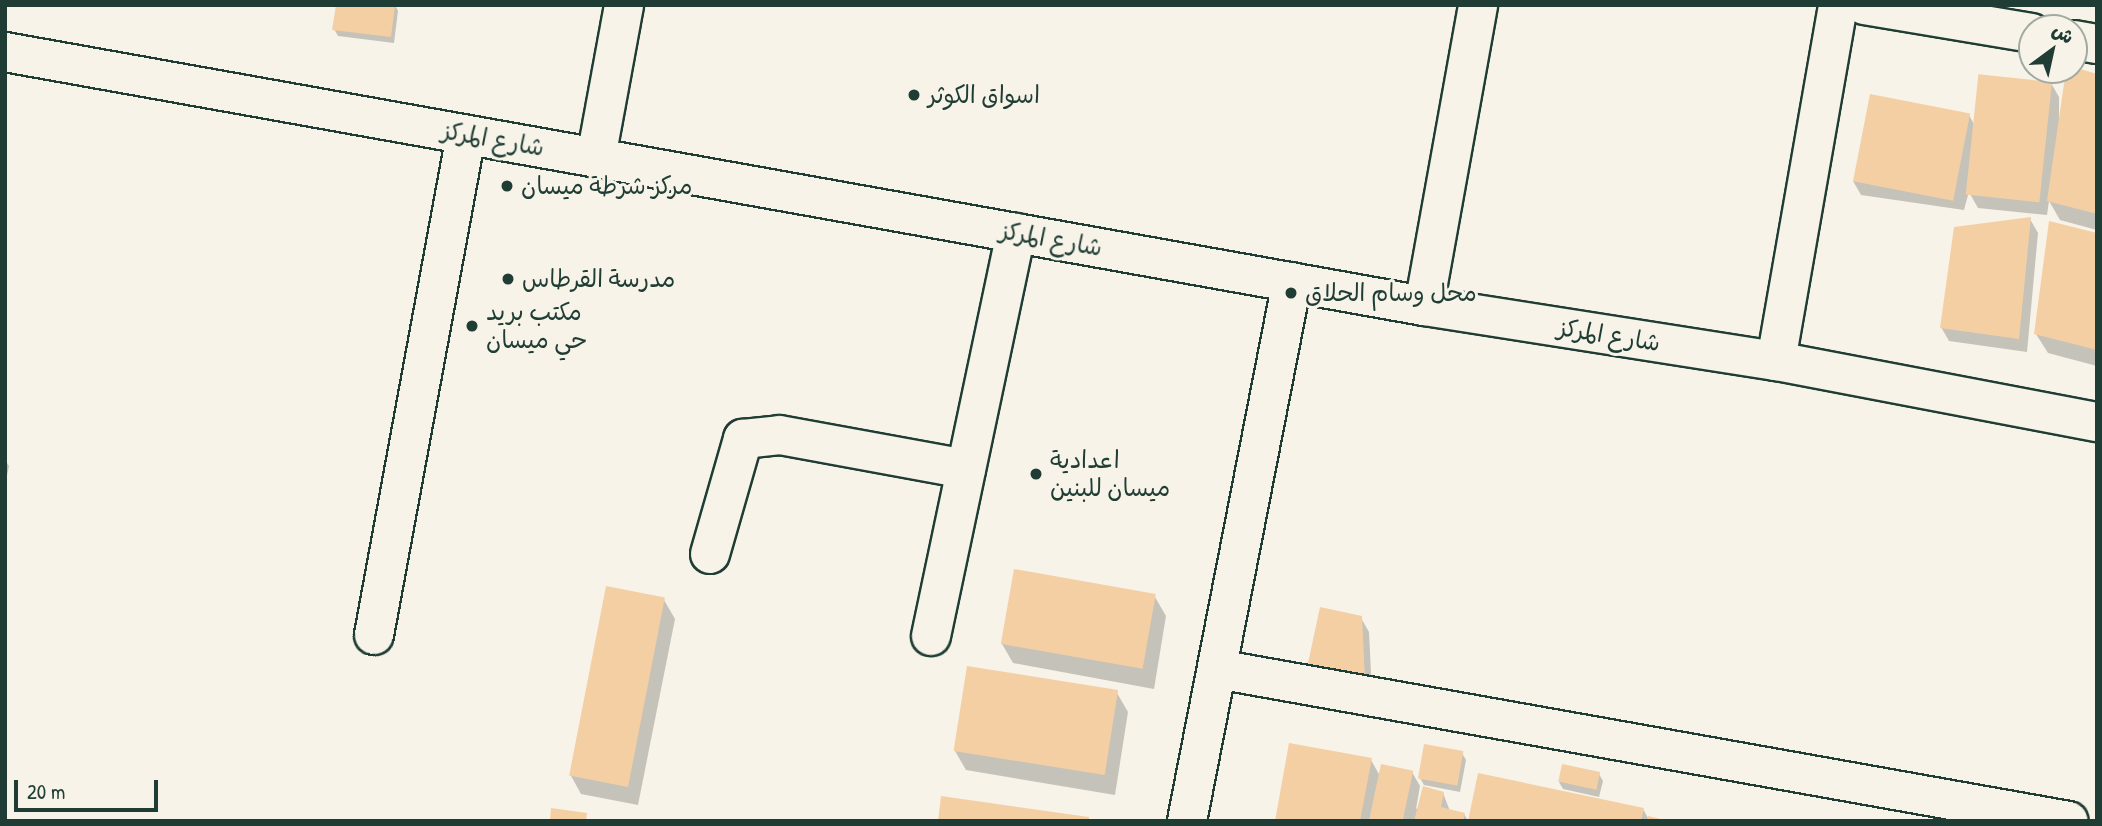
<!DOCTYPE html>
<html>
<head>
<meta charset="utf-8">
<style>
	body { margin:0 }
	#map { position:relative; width:2102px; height:826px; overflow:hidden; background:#f7f3e8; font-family:"Patrick Hand","Playpen Sans Arabic",sans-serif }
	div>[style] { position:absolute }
	.shadow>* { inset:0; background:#0003 }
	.building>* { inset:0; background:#f5cfa4; transform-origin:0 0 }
	.roads { filter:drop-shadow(2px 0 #1f3d34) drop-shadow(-2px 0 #1f3d34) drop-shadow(0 2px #1f3d34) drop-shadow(0 -2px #1f3d34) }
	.minor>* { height:38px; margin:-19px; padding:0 19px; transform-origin:19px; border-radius:19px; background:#f7f3e8 }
	.dots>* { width:19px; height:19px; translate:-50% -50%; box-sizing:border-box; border:4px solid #f7f3e8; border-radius:50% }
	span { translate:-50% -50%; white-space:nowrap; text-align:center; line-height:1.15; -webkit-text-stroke:6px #f7f3e8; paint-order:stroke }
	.poi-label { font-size:24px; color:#1f3d34 }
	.left { translate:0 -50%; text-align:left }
	.street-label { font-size:24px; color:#1f3d34 }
	.frame { position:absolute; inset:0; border:7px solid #1f3d34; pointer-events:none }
	.north { position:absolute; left:2018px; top:14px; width:70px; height:70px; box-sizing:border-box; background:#f7f3e8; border:2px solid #a1aaa0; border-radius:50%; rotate:33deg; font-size:19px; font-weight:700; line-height:28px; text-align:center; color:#1f3d34 }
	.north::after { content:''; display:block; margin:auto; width:24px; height:32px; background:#1f3d34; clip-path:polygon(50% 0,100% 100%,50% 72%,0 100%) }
	.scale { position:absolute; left:14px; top:780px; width:144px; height:32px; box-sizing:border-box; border:4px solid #1f3d34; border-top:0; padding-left:9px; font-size:21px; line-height:24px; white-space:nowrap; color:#1f3d34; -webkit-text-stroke:5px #f7f3e8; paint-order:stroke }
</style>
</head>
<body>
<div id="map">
	<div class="shadow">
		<div style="clip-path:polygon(395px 5px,398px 11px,394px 43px,338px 36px,334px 29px)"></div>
		<div style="clip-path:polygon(2097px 75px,2097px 230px,2060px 220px,2049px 201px,2047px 215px,1978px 208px,1970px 194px,1971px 184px,1964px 210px,1861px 195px,1853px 181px,1969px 115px,1976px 128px,2051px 83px,2059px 97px,2059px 130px)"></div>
		<div style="clip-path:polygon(2030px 219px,2038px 233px,2027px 352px,1949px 341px,1941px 327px)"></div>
		<div style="clip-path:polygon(2097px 235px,2097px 366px,2048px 353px,2036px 334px)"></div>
		<div style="clip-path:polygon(5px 460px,9px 466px,5px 485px)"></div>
		<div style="clip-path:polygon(1155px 597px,1166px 616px,1154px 689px,1013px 663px,1002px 644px)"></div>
		<div style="clip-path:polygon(664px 600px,675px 619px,638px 805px,581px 794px,570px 774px)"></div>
		<div style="clip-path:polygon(1361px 618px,1369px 632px,1372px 693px,1317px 682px)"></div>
		<div style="clip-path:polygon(1117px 693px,1128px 712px,1115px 795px,966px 770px,955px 751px)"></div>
		<div style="clip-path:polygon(1462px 753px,1466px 760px,1460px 792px,1424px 785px,1420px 778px)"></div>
		<div style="clip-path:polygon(1371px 760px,1380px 776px,1412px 772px,1420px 786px,1416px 809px,1443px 793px,1450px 811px,1464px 814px,1468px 821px,1276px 821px)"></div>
		<div style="clip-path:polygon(1599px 774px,1603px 781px,1599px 797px,1563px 789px,1559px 782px)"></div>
		<div style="clip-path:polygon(1643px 809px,1648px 818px,1663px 821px,1470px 821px)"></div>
	</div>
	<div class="building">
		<div style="clip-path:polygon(336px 5px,395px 5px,391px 37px,332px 30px)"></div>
		<div style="clip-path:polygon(2074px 67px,2097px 74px,2097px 214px,2047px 201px,2066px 70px)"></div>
		<div style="left:2052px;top:82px;width:121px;height:74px;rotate:96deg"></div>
		<div style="left:1870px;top:94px;width:102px;height:89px;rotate:11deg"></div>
		<div style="clip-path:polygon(2031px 217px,2019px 339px,1940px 328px,1954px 227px)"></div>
		<div style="clip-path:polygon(2049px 221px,2097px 233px,2097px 350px,2034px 334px)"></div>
		<div style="left:1014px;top:569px;width:144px;height:76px;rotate:10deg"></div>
		<div style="left:606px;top:586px;width:60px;height:193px;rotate:11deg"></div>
		<div style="clip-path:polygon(1320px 607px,1362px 616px,1365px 680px,1307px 668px)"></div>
		<div style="left:967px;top:666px;width:153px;height:86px;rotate:9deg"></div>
		<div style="clip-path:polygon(1289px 743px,1372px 758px,1360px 821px,1275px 821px)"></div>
		<div style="left:1424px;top:744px;width:40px;height:35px;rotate:10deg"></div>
		<div style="left:1381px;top:764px;width:33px;height:58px;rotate:12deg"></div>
		<div style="left:1562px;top:764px;width:39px;height:18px;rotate:12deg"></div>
		<div style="clip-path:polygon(1478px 773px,1644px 808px,1641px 821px,1468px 821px)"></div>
		<div style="clip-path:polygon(1423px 786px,1444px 792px,1441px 807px,1465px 813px,1463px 821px,1414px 821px)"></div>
		<div style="clip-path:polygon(941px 796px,1089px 817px,1089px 821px,938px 821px)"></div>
		<div style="clip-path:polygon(551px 808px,587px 813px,586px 821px,550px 821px)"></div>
		<div style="clip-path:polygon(1648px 816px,1665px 820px,1665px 821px,1647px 821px)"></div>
	</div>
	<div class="roads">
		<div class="minor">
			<div style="left:1864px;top:5px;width:170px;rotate:9.5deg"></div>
			<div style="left:2074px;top:40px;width:23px;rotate:10deg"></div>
			<div style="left:5px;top:52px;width:1442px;rotate:10.15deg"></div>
			<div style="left:1424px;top:306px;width:356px;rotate:8.9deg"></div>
			<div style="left:1776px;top:361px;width:327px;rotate:10.8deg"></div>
			<div style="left:596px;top:158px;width:156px;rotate:-79.6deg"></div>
			<div style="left:1424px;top:306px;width:306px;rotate:-79.8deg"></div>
			<div style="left:1776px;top:361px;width:361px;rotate:-80.1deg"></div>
			<div style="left:710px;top:554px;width:120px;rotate:-74deg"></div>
			<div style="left:743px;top:439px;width:37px;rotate:-6deg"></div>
			<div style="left:780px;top:435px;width:189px;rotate:10.4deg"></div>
			<div style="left:374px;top:635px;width:508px;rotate:-79.57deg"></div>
			<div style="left:931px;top:636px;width:412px;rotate:-78.1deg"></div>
			<div style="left:1217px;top:669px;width:865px;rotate:10.12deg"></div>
			<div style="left:1187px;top:821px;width:549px;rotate:-78.98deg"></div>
		</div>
	</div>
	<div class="dots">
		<div style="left:914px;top:95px;background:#1f3d34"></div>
		<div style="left:507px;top:186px;background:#1f3d34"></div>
		<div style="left:508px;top:279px;background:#1f3d34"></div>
		<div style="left:1291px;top:293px;background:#1f3d34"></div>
		<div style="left:472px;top:326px;background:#1f3d34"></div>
		<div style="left:1036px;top:474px;background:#1f3d34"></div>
	</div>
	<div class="poi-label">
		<span class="left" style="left:928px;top:95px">اسواق الكوثر</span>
		<span class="left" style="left:521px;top:186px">مركز شرطة ميسان</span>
		<span class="left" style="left:522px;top:279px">مدرسة القرطاس</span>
		<span class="left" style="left:1305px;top:293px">محل وسام الحلاق</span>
		<span class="left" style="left:486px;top:326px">مكتب بريد<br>حي ميسان</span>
		<span class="left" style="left:1050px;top:474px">اعدادية<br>ميسان للبنين</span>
	</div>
	<div class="street-label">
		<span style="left:493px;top:139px;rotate:10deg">شارع المركز</span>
		<span style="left:1051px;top:239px;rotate:10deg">شارع المركز</span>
		<span style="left:1609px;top:335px;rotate:9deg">شارع المركز</span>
	</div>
	<div class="frame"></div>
	<div class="north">ش</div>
	<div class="scale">20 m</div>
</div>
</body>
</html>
